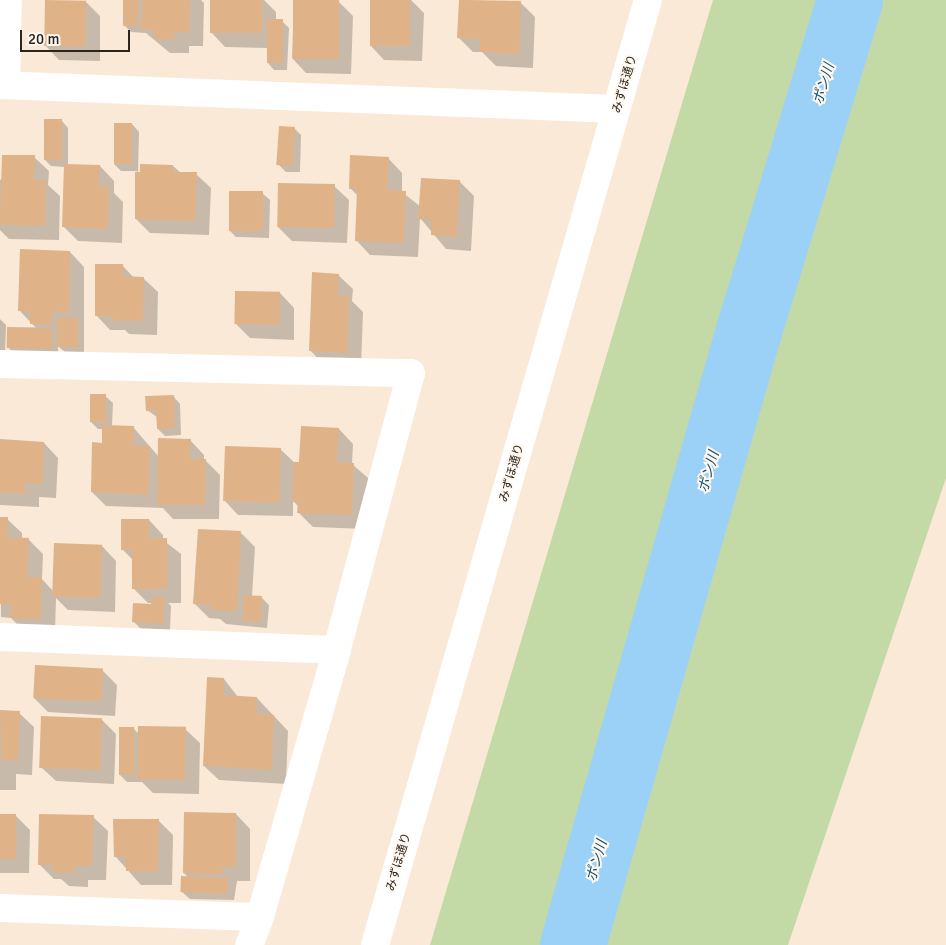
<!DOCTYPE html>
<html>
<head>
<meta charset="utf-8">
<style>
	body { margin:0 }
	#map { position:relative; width:946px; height:945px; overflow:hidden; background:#fae9d6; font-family:Signika,"Noto Sans JP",sans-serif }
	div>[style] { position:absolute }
	.green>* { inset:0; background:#c3daa6 }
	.shadow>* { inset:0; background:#0003 }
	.river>* { height:66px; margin:-33px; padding:0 33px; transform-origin:33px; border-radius:33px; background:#9cd1f7 }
	.building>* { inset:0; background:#dfb288; transform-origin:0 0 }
	.minor>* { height:28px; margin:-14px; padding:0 14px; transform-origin:14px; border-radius:14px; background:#fff }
	.tertiary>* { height:28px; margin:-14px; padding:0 14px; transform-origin:14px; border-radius:14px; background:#fff }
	span { translate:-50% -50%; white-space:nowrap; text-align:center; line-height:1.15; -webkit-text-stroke:4px #fff8f0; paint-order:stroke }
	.street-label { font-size:12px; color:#2b251e }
	.water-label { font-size:14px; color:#105074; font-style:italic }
	.scale { position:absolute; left:20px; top:30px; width:110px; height:22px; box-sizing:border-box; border:2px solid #2b251e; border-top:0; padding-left:6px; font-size:15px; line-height:18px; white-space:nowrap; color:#2b251e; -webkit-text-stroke:4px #fff8f0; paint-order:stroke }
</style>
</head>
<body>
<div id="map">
	<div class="green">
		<div style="clip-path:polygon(713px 0,946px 0,946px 478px,788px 945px,430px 945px)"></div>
	</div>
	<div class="shadow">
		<div style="clip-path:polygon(124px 0,201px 0,204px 3px,203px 46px,189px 46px,189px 53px,170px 53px,146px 33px,131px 32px,124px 25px)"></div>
		<div style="clip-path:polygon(211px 0,264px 0,276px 12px,276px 20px,282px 21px,289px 28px,287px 70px,274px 70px,267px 62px,268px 48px,225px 47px,211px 32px)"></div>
		<div style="clip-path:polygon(294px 0,338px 1px,353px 16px,351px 74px,306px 73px,292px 58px)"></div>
		<div style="clip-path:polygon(372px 0,411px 0,424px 13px,422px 61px,384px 60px,370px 45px)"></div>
		<div style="clip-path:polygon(460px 0,520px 2px,535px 17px,533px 68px,496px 66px,482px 52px,473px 52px,458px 37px)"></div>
		<div style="clip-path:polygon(86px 2px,100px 16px,100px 61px,59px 60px,45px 45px)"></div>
		<div style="clip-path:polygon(61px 120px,68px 128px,68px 165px,100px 166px,114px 181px,114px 193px,123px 202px,122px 243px,78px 241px,63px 226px,65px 167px,51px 166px,44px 159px)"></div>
		<div style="clip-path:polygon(132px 124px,139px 132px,138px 173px,173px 166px,181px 173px,196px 174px,211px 188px,209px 235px,150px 233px,136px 219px,137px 171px,121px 171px,114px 164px)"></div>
		<div style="clip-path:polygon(294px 128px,301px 135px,300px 172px,286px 172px,279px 165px)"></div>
		<div style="clip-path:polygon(34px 157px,49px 171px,48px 185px,60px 196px,59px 240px,9px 239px,0 230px,0 180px)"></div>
		<div style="clip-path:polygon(388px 158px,402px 173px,402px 192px,421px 207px,459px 181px,474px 196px,471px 251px,446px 249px,420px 218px,418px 257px,370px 255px,356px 240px,358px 196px,350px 188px)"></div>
		<div style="clip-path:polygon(334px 186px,349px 200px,347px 243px,292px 241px,278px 227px)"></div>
		<div style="clip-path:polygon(262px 193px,270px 200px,269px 238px,236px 237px,229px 230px)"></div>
		<div style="clip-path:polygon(70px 252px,84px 267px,84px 354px,66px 353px,58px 346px,58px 355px,15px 355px,8px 347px,37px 329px,19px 310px)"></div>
		<div style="clip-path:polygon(123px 266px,134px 278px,143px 278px,158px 292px,157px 335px,129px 334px,125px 330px,110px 330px,96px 315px)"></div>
		<div style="clip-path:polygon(338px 275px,353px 289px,352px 301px,363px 312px,361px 367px,324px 365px,310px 350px)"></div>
		<div style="clip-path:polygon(280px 293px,294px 308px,294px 340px,250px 338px,236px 324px)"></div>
		<div style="clip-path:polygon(0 319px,6px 325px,5px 353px,0 353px)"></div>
		<div style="clip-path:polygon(105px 396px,113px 403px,112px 426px,133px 427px,159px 457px,190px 440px,204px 455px,204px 459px,220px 475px,219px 519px,173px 519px,163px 508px,106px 506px,92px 492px,103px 444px,103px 429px,98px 429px,91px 422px)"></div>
		<div style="clip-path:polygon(173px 396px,180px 404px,181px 435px,165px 436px,158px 429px,157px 417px,147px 410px)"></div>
		<div style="clip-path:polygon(339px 429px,353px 444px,352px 464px,368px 478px,366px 529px,313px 527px,298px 512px,299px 507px,293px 501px,293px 516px,238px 515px,224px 500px,280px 449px,295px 463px,300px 463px)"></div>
		<div style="clip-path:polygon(0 440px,44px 443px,58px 458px,56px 498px,39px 497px,39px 507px,0 505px)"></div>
		<div style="clip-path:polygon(0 518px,7px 519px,22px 533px,22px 539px,28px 539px,43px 554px,42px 579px,54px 592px,102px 546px,116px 561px,115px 612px,68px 610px,56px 598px,55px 633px,25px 632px,11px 618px,1px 617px)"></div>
		<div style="clip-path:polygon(149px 520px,163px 535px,163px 540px,181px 554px,181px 603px,168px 603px,171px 606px,170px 630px,141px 629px,133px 621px,153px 603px,148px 603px,133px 588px,133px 560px,123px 550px)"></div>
		<div style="clip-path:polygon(241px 533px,255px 547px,252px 597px,262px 598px,269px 605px,267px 628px,226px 624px,220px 619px,209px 618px,195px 604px)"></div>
		<div style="clip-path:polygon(102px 670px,117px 685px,115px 716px,48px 712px,34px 698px)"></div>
		<div style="clip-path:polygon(224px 679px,238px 697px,257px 698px,288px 731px,286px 784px,219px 780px,204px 766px)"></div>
		<div style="clip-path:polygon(0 712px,19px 713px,34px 727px,32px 775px,16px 774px,16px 790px,0 790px)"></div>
		<div style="clip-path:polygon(101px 719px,116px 734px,114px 784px,56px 781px,41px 767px)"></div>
		<div style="clip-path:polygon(133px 728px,139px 734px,185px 729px,200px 743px,199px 794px,153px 793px,142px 782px,127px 782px,120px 775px)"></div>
		<div style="clip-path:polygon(236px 814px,250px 829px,250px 881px,237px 881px,234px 900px,190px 899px,182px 892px,189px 878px,184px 873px)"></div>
		<div style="clip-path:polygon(0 815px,15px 815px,30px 830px,29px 873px,0 873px)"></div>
		<div style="clip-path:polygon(93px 817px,108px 831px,106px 880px,88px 880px,88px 887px,69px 886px,61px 879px,54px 879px,39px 864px)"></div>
		<div style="clip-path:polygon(158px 820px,173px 835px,172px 885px,141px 885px,115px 856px)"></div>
	</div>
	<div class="river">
		<div style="left:573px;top:945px;width:639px;rotate:-74.01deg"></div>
		<div style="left:749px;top:331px;width:346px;rotate:-73deg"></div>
	</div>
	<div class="building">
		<div style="left:45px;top:0;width:41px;height:46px;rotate:1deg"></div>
		<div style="left:123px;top:0;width:15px;height:26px"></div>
		<div style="clip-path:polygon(142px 0,190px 0,189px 32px,175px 32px,175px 39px,154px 39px,154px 30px,141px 30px)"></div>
		<div style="left:210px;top:0;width:52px;height:33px"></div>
		<div style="left:293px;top:0;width:46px;height:59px"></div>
		<div style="left:370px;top:0;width:40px;height:46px"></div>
		<div style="clip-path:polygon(459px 0,521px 1px,519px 54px,480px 52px,480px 39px,457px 38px)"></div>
		<div style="left:267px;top:19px;width:16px;height:44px"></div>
		<div style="left:44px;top:119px;width:18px;height:41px"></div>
		<div style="left:114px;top:123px;width:18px;height:41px"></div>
		<div style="left:279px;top:126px;width:16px;height:39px;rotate:4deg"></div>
		<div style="clip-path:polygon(2px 155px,35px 155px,34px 180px,46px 180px,45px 226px,0 225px)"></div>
		<div style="clip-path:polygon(350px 155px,389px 157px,387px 190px,406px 191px,404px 243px,355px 241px,357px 189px,349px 189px)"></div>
		<div style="clip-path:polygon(64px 164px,100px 165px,99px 186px,109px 186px,108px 229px,62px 227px)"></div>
		<div style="clip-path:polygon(140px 164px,173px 165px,173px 172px,197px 172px,195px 221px,135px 219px,135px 172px,140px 172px)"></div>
		<div style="clip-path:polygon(421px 178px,460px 180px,457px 237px,431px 235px,431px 220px,418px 219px)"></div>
		<div style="left:278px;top:183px;width:57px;height:44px;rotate:1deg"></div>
		<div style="left:229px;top:191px;width:34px;height:40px"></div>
		<div style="clip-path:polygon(20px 249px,70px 251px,69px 312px,53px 311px,52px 324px,30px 324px,30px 311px,18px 311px)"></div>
		<div style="clip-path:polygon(95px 264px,123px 264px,123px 276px,144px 277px,143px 321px,113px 320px,113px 316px,95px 316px)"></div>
		<div style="clip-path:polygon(312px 272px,339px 274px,338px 296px,349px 296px,347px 353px,309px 351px)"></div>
		<div style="left:235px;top:291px;width:45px;height:33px;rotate:1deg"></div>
		<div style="left:57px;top:318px;width:21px;height:29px"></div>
		<div style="left:7px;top:327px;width:45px;height:21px;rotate:1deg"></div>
		<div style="left:90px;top:394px;width:16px;height:28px"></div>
		<div style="clip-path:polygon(174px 395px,175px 428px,157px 429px,156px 410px,146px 411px,145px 396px)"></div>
		<div style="clip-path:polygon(102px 425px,134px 426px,133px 445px,150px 446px,148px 495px,91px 492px,92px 442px,102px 443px)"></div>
		<div style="clip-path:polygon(301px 426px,339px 428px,337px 462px,354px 463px,352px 515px,297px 513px,298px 502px,292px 502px,294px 462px,299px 462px)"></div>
		<div style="clip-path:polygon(158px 438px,191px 439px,190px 459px,206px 459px,205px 505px,157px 505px)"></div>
		<div style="clip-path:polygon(0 439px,44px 442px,42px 484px,25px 483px,25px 494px,0 492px)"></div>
		<div style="left:225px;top:446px;width:56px;height:55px;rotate:2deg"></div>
		<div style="clip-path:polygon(0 517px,8px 517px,7px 537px,29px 538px,27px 577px,42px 578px,41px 619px,10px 618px,10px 604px,0 604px)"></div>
		<div style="clip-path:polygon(121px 519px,149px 519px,149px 538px,167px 538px,167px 589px,132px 589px,132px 550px,121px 550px)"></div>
		<div style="clip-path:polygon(198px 529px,241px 531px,237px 611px,210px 610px,211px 605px,193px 604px)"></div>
		<div style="left:54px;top:543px;width:48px;height:53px;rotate:2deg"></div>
		<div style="left:244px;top:595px;width:18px;height:26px;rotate:3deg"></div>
		<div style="clip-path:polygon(152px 597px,165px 597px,163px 624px,132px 622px,133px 603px,151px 604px)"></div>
		<div style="left:35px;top:665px;width:68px;height:33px;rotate:3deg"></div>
		<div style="clip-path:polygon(207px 677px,224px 678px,224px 695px,257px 697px,257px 714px,274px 715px,272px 770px,203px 766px)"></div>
		<div style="clip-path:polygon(0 710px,20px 711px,18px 761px,2px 760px,2px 776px)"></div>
		<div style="left:41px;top:716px;width:61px;height:52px;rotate:2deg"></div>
		<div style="left:138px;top:726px;width:48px;height:53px;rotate:1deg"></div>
		<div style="left:119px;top:727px;width:15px;height:48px"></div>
		<div style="clip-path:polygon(184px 812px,236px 813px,236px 867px,223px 867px,223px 874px,183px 873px)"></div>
		<div style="left:0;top:814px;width:16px;height:45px"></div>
		<div style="clip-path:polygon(39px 814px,94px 815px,92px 866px,74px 866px,74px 873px,53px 872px,53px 865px,38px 865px)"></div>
		<div style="clip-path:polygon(113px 819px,159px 819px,158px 871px,126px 871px,126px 857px,114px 857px)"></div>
		<div style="left:181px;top:876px;width:47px;height:16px;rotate:2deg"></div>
	</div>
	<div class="minor">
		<div style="left:0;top:85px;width:617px;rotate:2.23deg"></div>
		<div style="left:6px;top:85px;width:85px;rotate:-88.7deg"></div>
		<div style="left:0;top:364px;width:411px;rotate:1.3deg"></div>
		<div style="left:411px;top:373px;width:287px;rotate:105deg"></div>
		<div style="left:337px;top:650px;width:278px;rotate:106.1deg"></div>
		<div style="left:260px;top:917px;width:30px;rotate:111deg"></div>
		<div style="left:0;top:637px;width:337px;rotate:2.2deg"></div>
		<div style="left:0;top:908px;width:260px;rotate:2deg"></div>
	</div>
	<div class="tertiary">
		<div style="left:375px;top:945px;width:984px;rotate:-73.89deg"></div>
	</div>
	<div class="street-label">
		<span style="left:625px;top:84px;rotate:-74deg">みずほ通り</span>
		<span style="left:512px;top:473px;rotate:-74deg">みずほ通り</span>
		<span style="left:399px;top:862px;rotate:-74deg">みずほ通り</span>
	</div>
	<div class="water-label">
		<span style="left:824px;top:84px;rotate:-73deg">ポン川</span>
		<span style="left:709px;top:472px;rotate:-74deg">ポン川</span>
		<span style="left:597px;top:861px;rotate:-74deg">ポン川</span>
	</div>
	<div class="scale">20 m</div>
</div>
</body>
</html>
